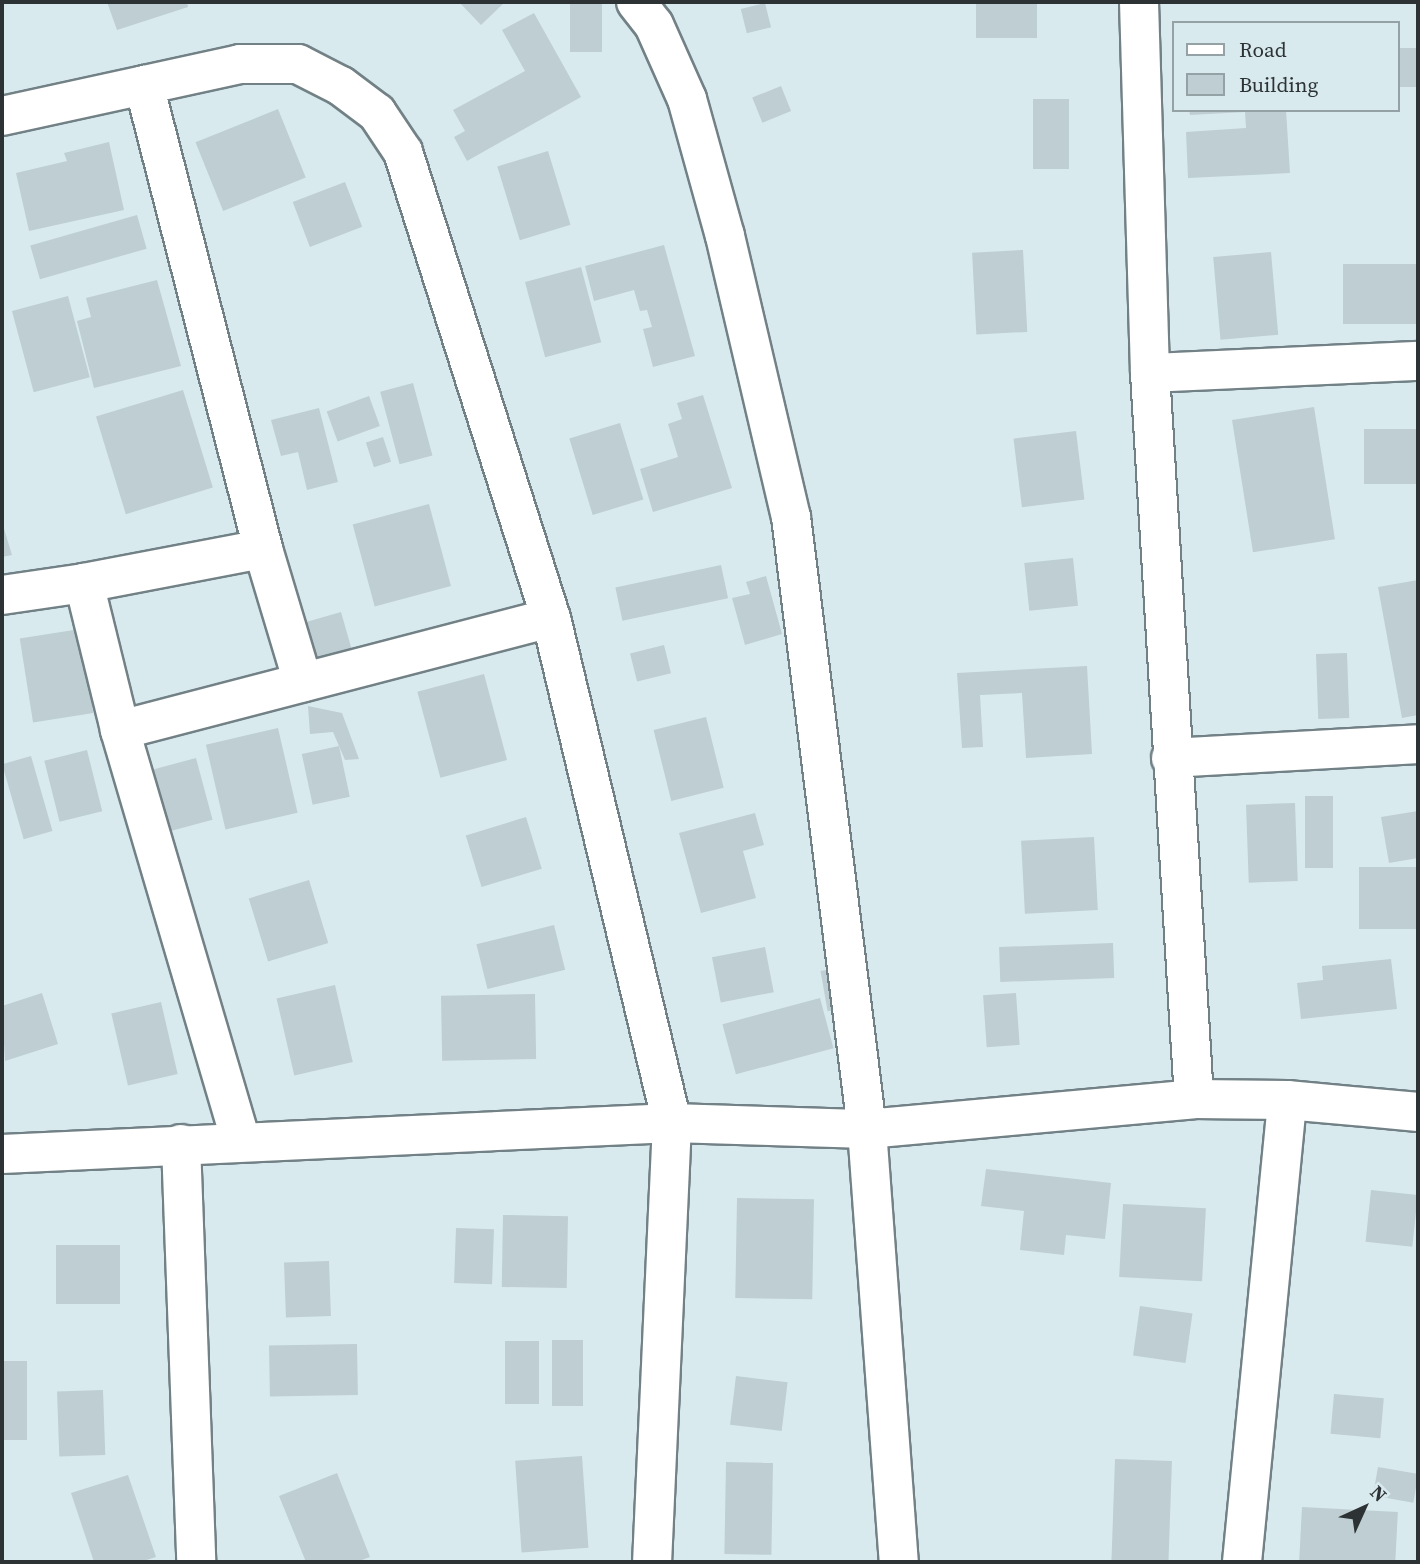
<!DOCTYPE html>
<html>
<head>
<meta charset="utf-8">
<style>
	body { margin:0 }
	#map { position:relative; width:1420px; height:1564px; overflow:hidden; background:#d9eaef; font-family:"Source Serif 4",serif }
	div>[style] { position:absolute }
	.building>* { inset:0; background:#beced3; transform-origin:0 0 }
	.roads { filter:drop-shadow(2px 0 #728186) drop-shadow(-2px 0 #728186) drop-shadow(0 2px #728186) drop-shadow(0 -2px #728186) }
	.minor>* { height:38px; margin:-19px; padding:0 19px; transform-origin:19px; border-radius:19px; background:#fff }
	span { translate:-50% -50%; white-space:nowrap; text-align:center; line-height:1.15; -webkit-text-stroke:5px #d9eaef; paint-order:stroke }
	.frame { position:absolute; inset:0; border:4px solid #2d3335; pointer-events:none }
	.legend { position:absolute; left:1172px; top:21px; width:228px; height:91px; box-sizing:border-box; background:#d9eaef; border:2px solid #94a1a5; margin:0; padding:9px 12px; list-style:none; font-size:21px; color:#2d3335 }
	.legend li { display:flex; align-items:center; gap:14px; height:35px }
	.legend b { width:35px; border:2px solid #94a1a5 }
	.north { position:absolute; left:1329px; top:1473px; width:70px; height:70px; -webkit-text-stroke:5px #d9eaef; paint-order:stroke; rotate:45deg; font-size:19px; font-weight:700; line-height:28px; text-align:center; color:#2d3335 }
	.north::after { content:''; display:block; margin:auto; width:24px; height:32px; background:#2d3335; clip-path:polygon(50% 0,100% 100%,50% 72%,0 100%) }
</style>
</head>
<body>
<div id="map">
	<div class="building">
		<div style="clip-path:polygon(107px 2px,187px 2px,188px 7px,117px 30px)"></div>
		<div style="clip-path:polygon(459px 2px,505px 2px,481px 25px)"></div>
		<div style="left:570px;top:2px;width:32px;height:50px"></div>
		<div style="left:976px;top:2px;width:61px;height:36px"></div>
		<div style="left:765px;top:3px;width:25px;height:25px;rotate:76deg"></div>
		<div style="clip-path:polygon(534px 13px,581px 97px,467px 161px,454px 137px,465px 131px,453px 110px,525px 71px,502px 30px)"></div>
		<div style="left:1397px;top:48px;width:21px;height:39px"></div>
		<div style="left:781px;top:86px;width:27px;height:31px;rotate:68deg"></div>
		<div style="left:1033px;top:99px;width:36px;height:70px"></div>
		<div style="left:278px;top:109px;width:74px;height:89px;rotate:68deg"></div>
		<div style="clip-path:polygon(1189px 110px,1286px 110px,1290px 173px,1188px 178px,1186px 132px,1246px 128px,1245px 112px,1190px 115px)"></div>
		<div style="clip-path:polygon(109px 142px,124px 210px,29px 231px,16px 173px,67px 161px,64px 153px)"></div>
		<div style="left:548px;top:151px;width:77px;height:53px;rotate:73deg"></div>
		<div style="left:345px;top:182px;width:48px;height:56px;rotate:69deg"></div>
		<div style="left:137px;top:215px;width:35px;height:111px;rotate:74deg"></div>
		<div style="clip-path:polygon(664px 245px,695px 356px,653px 367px,643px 329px,652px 327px,647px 310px,640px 311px,634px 290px,594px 301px,585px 266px)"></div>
		<div style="left:1023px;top:250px;width:82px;height:51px;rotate:87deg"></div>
		<div style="left:1271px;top:252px;width:83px;height:58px;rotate:85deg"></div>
		<div style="left:1418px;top:264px;width:60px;height:75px;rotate:90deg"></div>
		<div style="left:581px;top:267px;width:78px;height:58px;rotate:75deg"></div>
		<div style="clip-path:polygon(157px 280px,181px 366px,94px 388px,77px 321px,91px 317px,86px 298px)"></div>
		<div style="left:68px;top:296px;width:84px;height:58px;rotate:75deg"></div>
		<div style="left:413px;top:383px;width:75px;height:34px;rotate:75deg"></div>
		<div style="left:183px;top:390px;width:102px;height:91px;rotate:73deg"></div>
		<div style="clip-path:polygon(703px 395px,732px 488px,653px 512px,640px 469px,678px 457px,668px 424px,682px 419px,677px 403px)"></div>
		<div style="left:369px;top:396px;width:32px;height:45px;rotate:70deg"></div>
		<div style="left:1314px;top:407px;width:134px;height:83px;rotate:81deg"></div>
		<div style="clip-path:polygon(319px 408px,338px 482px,307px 490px,298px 452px,281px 456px,271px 420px)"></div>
		<div style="left:620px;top:423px;width:80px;height:53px;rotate:73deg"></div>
		<div style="left:1418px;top:429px;width:55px;height:54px;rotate:90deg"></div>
		<div style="left:1076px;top:431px;width:69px;height:63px;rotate:83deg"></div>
		<div style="left:383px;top:437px;width:26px;height:18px;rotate:72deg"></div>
		<div style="left:429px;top:504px;width:85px;height:79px;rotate:75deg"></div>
		<div style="clip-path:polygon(2px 522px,12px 555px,2px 557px)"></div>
		<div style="left:1073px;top:558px;width:48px;height:49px;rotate:84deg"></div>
		<div style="left:721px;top:565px;width:34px;height:108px;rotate:78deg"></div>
		<div style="clip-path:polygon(766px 576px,782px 634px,745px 645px,732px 598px,750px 594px,746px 582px)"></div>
		<div style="clip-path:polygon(1418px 580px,1418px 715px,1402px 718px,1378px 587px)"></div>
		<div style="left:341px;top:612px;width:40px;height:37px;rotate:74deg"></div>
		<div style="left:80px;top:629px;width:85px;height:61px;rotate:81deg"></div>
		<div style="left:664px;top:645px;width:29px;height:35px;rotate:76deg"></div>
		<div style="left:1347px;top:653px;width:65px;height:31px;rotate:88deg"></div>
		<div style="clip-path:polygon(1087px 666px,1092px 754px,1026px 758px,1022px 693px,980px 695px,983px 747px,962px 748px,957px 673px)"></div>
		<div style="left:484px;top:674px;width:89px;height:69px;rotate:75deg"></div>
		<div style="clip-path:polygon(308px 706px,342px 713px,359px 759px,345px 760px,333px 732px,310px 734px)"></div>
		<div style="left:706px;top:717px;width:73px;height:54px;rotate:76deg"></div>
		<div style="left:278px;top:728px;width:87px;height:74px;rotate:77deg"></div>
		<div style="left:339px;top:746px;width:52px;height:38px;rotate:78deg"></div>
		<div style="left:87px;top:750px;width:63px;height:44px;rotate:76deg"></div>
		<div style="left:31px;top:756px;width:78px;height:30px;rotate:74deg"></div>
		<div style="left:196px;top:758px;width:64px;height:55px;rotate:75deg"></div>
		<div style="left:1305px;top:796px;width:28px;height:72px"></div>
		<div style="left:1295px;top:803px;width:78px;height:49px;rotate:88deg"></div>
		<div style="clip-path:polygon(1418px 811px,1418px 858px,1389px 863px,1381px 817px)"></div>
		<div style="clip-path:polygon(755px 813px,764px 845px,743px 851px,756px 898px,701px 913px,679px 833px)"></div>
		<div style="left:526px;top:817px;width:54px;height:63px;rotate:73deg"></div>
		<div style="left:1094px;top:837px;width:73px;height:73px;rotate:87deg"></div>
		<div style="left:1418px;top:867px;width:62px;height:59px;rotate:90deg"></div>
		<div style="left:309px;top:880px;width:66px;height:63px;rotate:73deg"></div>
		<div style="left:554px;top:925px;width:46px;height:80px;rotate:76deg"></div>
		<div style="left:1113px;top:943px;width:35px;height:114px;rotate:88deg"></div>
		<div style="left:765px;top:947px;width:46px;height:54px;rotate:79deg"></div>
		<div style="clip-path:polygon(1391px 959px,1397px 1009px,1301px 1019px,1297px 983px,1323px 980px,1322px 966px)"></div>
		<div style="left:854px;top:965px;width:41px;height:34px;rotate:80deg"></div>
		<div style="left:335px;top:985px;width:79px;height:60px;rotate:77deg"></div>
		<div style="clip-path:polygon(42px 993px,58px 1044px,5px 1061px,2px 1006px)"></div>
		<div style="left:1016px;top:993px;width:52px;height:33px;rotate:86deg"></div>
		<div style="left:535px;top:994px;width:65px;height:94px;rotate:89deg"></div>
		<div style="left:820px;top:998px;width:52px;height:101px;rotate:75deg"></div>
		<div style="left:161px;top:1002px;width:74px;height:51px;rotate:77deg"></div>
		<div style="clip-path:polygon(986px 1169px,1111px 1183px,1105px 1239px,1066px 1235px,1064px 1255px,1020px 1250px,1024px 1211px,981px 1206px)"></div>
		<div style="left:1371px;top:1190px;width:47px;height:52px;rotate:6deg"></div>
		<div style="left:737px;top:1198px;width:77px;height:100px;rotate:1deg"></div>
		<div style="left:1123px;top:1204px;width:83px;height:73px;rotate:3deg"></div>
		<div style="left:503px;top:1215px;width:65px;height:72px;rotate:1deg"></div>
		<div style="left:456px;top:1228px;width:38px;height:55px;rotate:2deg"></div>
		<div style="left:56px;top:1245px;width:64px;height:59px"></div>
		<div style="left:329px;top:1261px;width:55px;height:45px;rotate:88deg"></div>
		<div style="left:1140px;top:1306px;width:53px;height:50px;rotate:8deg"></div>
		<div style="left:552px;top:1340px;width:31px;height:66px"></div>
		<div style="left:539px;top:1341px;width:63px;height:34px;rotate:90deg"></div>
		<div style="left:357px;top:1344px;width:51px;height:88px;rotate:89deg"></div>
		<div style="left:2px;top:1361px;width:25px;height:79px"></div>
		<div style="left:736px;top:1376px;width:52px;height:49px;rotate:7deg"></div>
		<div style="left:103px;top:1390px;width:65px;height:46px;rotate:88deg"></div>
		<div style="left:1334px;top:1394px;width:50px;height:40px;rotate:5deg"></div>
		<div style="left:582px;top:1456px;width:92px;height:67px;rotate:86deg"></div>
		<div style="left:1115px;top:1459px;width:57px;height:103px;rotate:2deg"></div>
		<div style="left:726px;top:1462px;width:47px;height:92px;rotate:1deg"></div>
		<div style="left:1378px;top:1467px;width:41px;height:29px;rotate:10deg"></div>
		<div style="clip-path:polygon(337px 1473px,370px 1557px,356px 1562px,306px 1562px,279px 1496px)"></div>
		<div style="clip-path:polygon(128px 1475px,156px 1557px,140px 1562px,94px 1562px,71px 1493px)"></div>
		<div style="left:1302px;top:1507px;width:96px;height:55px;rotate:3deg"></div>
	</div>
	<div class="roads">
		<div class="minor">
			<div style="left:636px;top:2px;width:29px;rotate:52deg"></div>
			<div style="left:654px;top:25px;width:81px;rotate:66deg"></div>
			<div style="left:687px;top:99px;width:142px;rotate:74.5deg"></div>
			<div style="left:725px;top:236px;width:289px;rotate:76.8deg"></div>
			<div style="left:791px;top:517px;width:617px;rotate:82.92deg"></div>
			<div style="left:867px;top:1129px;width:434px;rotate:85.8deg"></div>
			<div style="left:1139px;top:2px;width:371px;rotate:88.3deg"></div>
			<div style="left:1150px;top:373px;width:727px;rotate:86.53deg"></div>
			<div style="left:144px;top:85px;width:479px;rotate:75.6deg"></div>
			<div style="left:263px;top:549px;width:139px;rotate:73.3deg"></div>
			<div style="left:2px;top:116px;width:244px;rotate:-12.3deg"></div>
			<div style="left:240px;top:64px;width:58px"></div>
			<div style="left:298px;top:64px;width:48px;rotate:27.1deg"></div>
			<div style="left:341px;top:86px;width:45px;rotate:36.9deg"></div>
			<div style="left:377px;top:113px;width:47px;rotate:56.3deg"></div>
			<div style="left:403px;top:152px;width:489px;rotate:72.4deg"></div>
			<div style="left:551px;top:618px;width:519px;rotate:76.53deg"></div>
			<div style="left:672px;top:1123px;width:439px;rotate:92.6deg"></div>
			<div style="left:1150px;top:373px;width:268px;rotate:-2.6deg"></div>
			<div style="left:84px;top:583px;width:182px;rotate:-10.8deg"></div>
			<div style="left:2px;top:595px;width:83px;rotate:-8.3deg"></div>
			<div style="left:84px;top:583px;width:151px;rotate:76.2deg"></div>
			<div style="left:120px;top:730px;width:428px;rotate:73.6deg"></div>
			<div style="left:120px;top:730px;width:445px;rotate:-14.6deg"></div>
			<div style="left:1171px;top:758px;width:247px;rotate:-3.2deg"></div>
			<div style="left:181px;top:1144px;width:418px;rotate:87.9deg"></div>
			<div style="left:2px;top:1154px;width:671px;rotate:-2.65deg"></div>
			<div style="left:672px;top:1123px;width:195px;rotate:1.8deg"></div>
			<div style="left:867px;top:1129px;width:328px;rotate:-5.2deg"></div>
			<div style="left:1194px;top:1099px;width:93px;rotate:0.6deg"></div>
			<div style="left:1287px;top:1100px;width:132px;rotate:5.2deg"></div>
			<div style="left:1242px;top:1562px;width:464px;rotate:-84.4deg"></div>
		</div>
	</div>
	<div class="frame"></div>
	<ul class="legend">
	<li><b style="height:9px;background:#fff"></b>Road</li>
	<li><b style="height:19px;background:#beced3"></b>Building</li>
	</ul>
	<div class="north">N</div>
</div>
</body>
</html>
